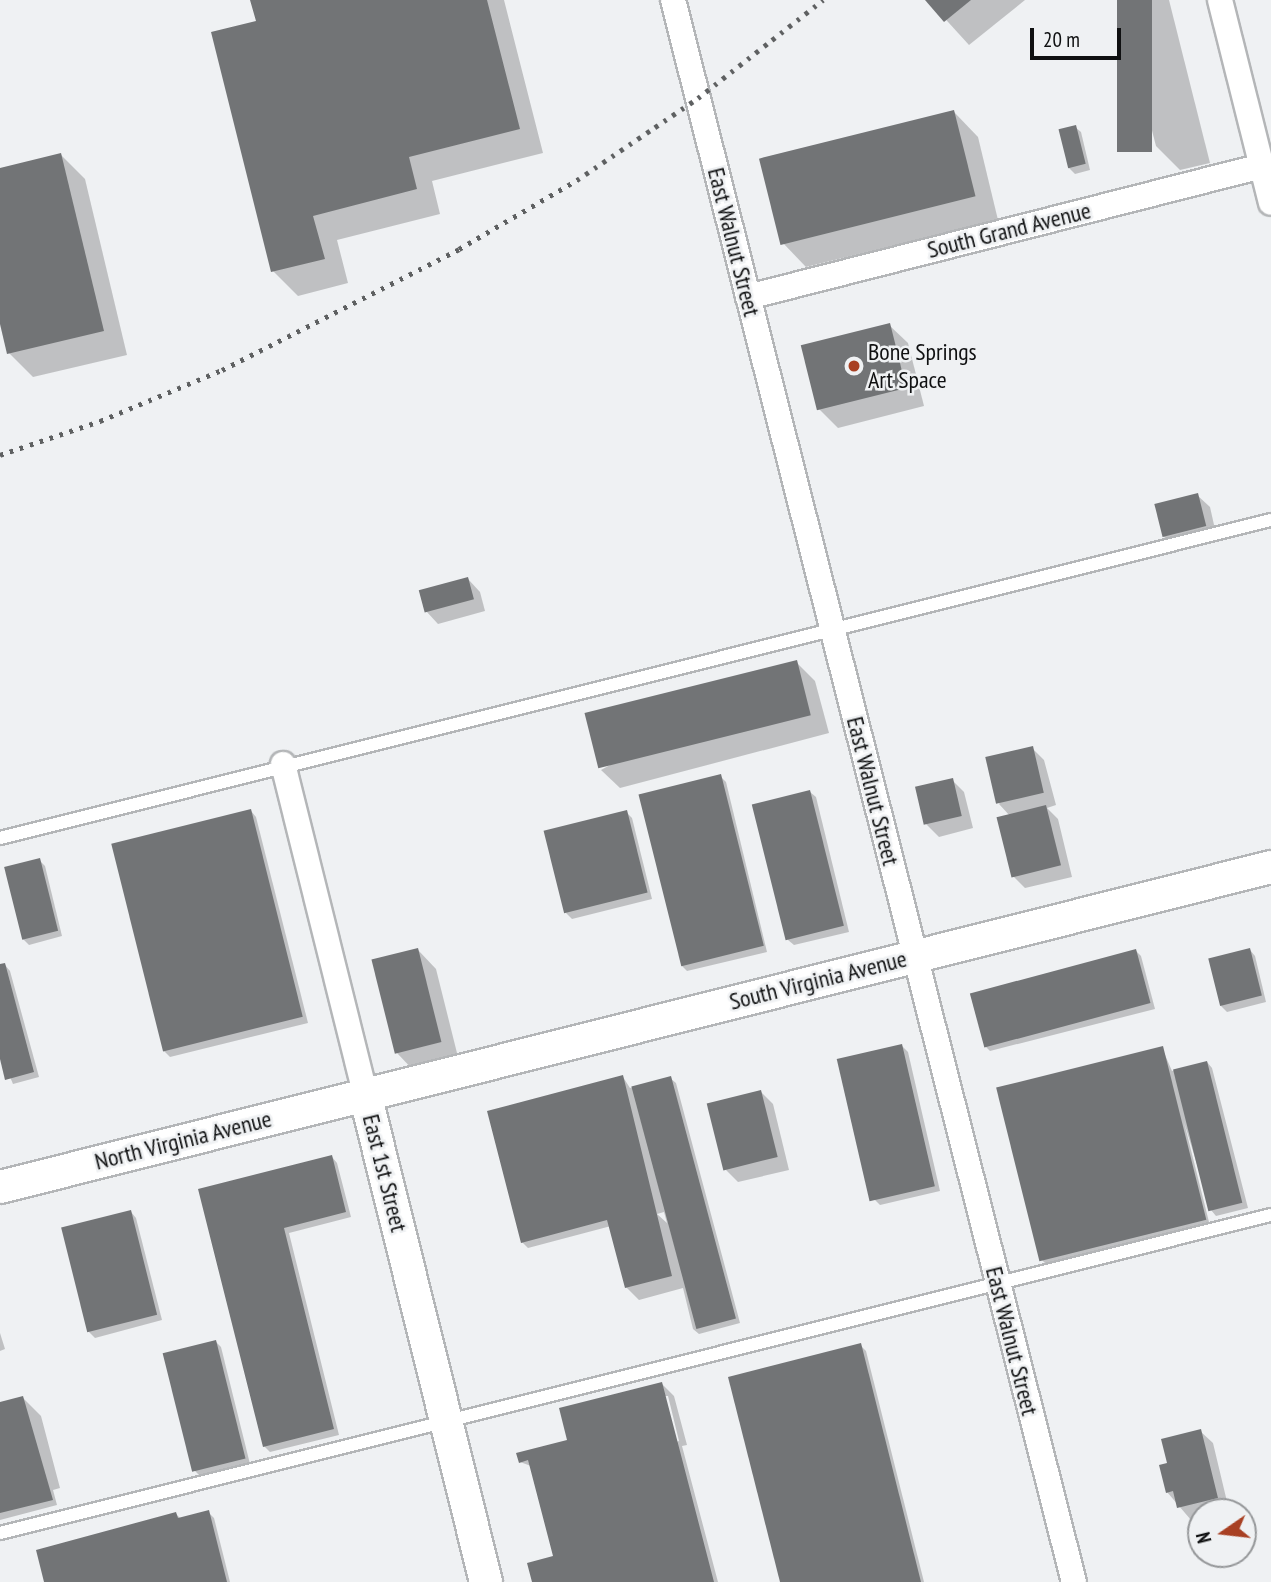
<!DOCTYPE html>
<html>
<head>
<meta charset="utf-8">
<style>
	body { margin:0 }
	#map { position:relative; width:1271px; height:1582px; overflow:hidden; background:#eff1f3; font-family:"PT Sans Narrow",sans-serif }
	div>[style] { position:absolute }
	.shadow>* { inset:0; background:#0003 }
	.building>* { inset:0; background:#727476; transform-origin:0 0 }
	.roads { filter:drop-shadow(2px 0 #b4b6b8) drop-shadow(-2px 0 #b4b6b8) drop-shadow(0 2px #b4b6b8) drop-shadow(0 -2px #b4b6b8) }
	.service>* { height:12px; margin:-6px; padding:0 6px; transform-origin:6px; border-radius:6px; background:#fff }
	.minor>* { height:24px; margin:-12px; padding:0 12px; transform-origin:12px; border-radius:12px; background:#fff }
	.tertiary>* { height:32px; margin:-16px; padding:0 16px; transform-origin:16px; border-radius:16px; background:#fff }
	.rail>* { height:5px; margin-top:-2.5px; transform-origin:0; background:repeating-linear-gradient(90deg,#5e6061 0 3.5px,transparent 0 10.5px) }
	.dots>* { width:19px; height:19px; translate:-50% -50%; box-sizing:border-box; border:4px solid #eff1f3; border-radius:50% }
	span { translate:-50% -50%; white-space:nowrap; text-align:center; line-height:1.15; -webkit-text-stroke:5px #eff1f3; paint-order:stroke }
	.street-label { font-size:24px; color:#0f1011 }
	.poi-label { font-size:24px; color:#0f1011 }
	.left { translate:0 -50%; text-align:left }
	.north { position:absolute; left:1187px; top:1498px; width:70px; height:70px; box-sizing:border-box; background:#eff1f3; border:2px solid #959799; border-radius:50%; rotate:256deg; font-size:19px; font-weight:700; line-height:28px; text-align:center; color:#0f1011 }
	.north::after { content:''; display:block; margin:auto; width:24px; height:32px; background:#a84023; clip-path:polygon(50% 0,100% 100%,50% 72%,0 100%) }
	.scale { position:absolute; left:1030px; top:28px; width:91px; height:32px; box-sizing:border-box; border:4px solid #0f1011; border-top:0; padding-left:9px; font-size:21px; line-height:24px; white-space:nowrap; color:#0f1011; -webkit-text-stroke:5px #eff1f3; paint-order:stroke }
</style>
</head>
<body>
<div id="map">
	<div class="shadow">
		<div style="clip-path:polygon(252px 0,504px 0,543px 153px,432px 181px,440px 214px,337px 240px,348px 283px,298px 296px,273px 271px,258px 22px)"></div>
		<div style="clip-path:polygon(928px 0,1025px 0,969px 45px)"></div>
		<div style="clip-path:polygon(1118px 0,1169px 0,1210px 163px,1180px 170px,1156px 146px)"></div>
		<div style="clip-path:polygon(954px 112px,978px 137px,998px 220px,806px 267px,782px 242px)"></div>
		<div style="clip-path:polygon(1075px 127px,1081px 132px,1090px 170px,1075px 174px,1069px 168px)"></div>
		<div style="clip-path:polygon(61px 155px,85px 179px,127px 355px,33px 377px,9px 353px,0 317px,0 170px)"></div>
		<div style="clip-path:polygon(889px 325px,908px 343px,924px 406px,838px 428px,819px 409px)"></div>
		<div style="clip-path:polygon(1197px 495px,1210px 507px,1217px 538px,1176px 548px,1163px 536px)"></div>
		<div style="clip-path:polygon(468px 579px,480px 592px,485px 611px,438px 624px,426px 611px)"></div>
		<div style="clip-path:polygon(796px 662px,815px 681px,829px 733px,620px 788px,601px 770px)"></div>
		<div style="clip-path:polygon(1032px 748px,1044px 760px,1056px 805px,1047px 808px,1058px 819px,1072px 877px,1025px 888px,1013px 876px,1010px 816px,999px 804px)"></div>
		<div style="clip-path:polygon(720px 776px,726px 782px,767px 952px,687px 971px,681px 965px)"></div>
		<div style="clip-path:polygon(952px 780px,964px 792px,973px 828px,939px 837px,926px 824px)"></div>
		<div style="clip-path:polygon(810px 792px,816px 797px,849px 932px,794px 945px,788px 940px)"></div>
		<div style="clip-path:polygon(251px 811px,256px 817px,308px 1023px,170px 1057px,164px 1051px)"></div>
		<div style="clip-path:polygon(626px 812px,632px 818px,652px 899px,572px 919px,566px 913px)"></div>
		<div style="clip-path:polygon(39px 860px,45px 866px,62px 936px,29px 945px,23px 939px)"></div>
		<div style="clip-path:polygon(418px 950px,436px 969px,459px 1061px,415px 1072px,397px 1053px)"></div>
		<div style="clip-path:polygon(1135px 950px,1141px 956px,1155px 1009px,990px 1051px,984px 1045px)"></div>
		<div style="clip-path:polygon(1250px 950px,1255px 956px,1266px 1002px,1227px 1012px,1221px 1006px)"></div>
		<div style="clip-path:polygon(5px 965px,10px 971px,39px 1077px,13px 1084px,0 1053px,0 966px)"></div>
		<div style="clip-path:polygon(902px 1046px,908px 1052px,940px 1191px,880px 1205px,875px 1200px)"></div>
		<div style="clip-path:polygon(1162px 1048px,1172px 1071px,1207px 1062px,1212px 1068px,1248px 1208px,1216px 1216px,1211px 1210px,1184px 1122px,1210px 1226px,1048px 1266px,1042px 1260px)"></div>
		<div style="clip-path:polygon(evenodd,623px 1077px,630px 1088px,670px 1078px,676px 1083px,740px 1323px,699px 1334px,693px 1329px,683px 1288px,639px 1300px,626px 1287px,611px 1226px,528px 1248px,522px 1242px,623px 1077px,664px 1212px,667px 1223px,657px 1214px,664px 1212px)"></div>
		<div style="clip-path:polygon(761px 1092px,773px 1104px,789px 1170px,738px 1182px,726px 1170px)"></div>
		<div style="clip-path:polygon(332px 1157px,337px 1163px,351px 1217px,289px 1233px,339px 1435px,270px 1452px,264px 1446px,200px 1190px)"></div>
		<div style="clip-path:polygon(131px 1212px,136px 1218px,162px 1320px,95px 1338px,89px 1332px)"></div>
		<div style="clip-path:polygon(0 1333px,5px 1349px,0 1351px)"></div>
		<div style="clip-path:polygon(216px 1342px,221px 1347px,250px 1464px,200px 1476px,194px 1470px)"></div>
		<div style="clip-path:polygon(860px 1345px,866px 1351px,924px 1582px,782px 1582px)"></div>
		<div style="clip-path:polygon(evenodd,662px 1384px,674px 1396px,687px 1445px,682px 1446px,718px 1582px,534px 1582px,555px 1557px,531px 1466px,520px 1462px,569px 1441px,662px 1384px,664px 1396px,668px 1396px,679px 1441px,676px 1442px,664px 1396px)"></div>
		<div style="clip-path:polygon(23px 1398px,41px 1416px,60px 1488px,53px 1490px,57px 1505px,0 1520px,0 1403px)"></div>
		<div style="clip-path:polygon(1200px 1431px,1213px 1443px,1229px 1510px,1201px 1512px,1201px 1517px,1191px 1520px,1167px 1492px,1169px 1464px)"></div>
		<div style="clip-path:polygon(208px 1512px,214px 1518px,230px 1582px,46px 1582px,176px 1514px,181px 1519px)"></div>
	</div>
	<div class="building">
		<div style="clip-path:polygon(250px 0,487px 0,520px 129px,409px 157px,417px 189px,313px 216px,325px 259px,271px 272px,211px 32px,256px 21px)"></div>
		<div style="clip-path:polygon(925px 0,971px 0,944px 22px)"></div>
		<div style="left:1117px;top:0;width:35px;height:152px"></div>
		<div style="left:954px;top:110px;width:89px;height:201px;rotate:76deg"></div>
		<div style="left:1076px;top:125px;width:40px;height:18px;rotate:76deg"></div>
		<div style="clip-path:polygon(61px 153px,104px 331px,7px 354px,0 324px,0 168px)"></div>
		<div style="left:890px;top:323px;width:67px;height:92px;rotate:76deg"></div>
		<div style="left:1198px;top:493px;width:34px;height:45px;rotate:76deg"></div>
		<div style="left:468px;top:577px;width:23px;height:51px;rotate:75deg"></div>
		<div style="left:797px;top:660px;width:57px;height:219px;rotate:76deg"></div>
		<div style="left:1033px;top:746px;width:48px;height:49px;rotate:77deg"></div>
		<div style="left:721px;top:774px;width:177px;height:85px;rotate:76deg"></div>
		<div style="left:953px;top:778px;width:39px;height:39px;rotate:77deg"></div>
		<div style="left:810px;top:790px;width:140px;height:60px;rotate:76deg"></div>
		<div style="left:1046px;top:805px;width:62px;height:51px;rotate:76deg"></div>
		<div style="left:251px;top:809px;width:214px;height:144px;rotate:76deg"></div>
		<div style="left:627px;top:810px;width:85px;height:86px;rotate:76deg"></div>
		<div style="left:40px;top:858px;width:75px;height:37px;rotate:76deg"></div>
		<div style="left:418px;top:948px;width:97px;height:48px;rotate:76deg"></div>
		<div style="left:1250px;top:948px;width:49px;height:43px;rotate:76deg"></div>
		<div style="left:1136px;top:949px;width:56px;height:172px;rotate:75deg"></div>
		<div style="clip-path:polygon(5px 963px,34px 1072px,5px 1080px,0 1059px,0 964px)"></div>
		<div style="left:902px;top:1044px;width:146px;height:67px;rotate:77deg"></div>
		<div style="left:1163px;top:1046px;width:179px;height:172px;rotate:76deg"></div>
		<div style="left:1207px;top:1061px;width:146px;height:35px;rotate:76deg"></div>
		<div style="clip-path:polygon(623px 1075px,672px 1276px,625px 1288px,607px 1220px,521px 1243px,487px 1111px)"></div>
		<div style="left:671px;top:1076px;width:251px;height:41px;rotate:75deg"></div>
		<div style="left:761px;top:1090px;width:69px;height:56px;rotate:76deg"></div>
		<div style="clip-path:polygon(332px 1155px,346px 1212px,284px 1228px,334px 1429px,263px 1447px,198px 1189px)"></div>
		<div style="left:131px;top:1210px;width:108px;height:72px;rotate:76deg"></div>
		<div style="left:216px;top:1340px;width:122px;height:55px;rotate:76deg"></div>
		<div style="clip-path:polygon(861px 1343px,921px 1582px,780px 1582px,728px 1377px)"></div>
		<div style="clip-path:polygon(662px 1382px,714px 1582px,532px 1582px,527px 1563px,553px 1556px,528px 1460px,519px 1463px,516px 1453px,567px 1440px,559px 1408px)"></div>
		<div style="clip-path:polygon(23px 1396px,53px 1500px,0 1513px,0 1402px)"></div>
		<div style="clip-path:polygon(1201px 1429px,1218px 1498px,1177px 1508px,1173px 1491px,1166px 1493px,1159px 1465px,1167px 1463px,1161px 1439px)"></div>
		<div style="clip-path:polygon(209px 1510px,227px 1582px,44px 1582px,36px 1550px,176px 1512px,178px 1518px)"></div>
	</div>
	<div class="roads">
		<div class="service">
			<div style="left:0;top:838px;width:1310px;rotate:-14.05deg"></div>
			<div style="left:0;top:1533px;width:1310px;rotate:-14.05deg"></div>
		</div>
		<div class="minor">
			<div style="left:673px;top:0;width:1632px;rotate:75.78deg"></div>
			<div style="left:1220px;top:0;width:209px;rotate:75.9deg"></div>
			<div style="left:748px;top:297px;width:530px;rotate:-14.3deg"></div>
			<div style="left:283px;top:764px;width:340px;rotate:76deg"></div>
		</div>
		<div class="tertiary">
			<div style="left:365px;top:1094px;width:503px;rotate:76.07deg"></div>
			<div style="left:0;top:1187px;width:1311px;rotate:-14.13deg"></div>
		</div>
	</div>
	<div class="rail">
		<div style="left:0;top:455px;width:106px;rotate:-18.8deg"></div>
		<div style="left:100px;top:421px;width:132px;rotate:-22.7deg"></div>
		<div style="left:222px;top:370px;width:266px;rotate:-27deg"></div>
		<div style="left:459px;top:249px;width:137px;rotate:-30.3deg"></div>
		<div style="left:577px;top:180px;width:146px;rotate:-34.1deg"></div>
		<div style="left:698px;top:98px;width:159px;rotate:-38.1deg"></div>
	</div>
	<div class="dots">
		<div style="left:854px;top:366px;background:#a84023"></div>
	</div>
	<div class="street-label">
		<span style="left:1009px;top:230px;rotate:-14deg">South Grand Avenue</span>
		<span style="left:734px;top:242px;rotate:76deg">East Walnut Street</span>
		<span style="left:873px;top:791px;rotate:76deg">East Walnut Street</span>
		<span style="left:818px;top:980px;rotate:-14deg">South Virginia Avenue</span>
		<span style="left:183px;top:1140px;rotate:-14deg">North Virginia Avenue</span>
		<span style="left:385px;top:1173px;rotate:76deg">East 1st Street</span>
		<span style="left:1012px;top:1341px;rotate:76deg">East Walnut Street</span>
	</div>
	<div class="poi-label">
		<span class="left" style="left:868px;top:366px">Bone Springs<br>Art Space</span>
	</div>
	<div class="north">N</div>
	<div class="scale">20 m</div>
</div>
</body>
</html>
